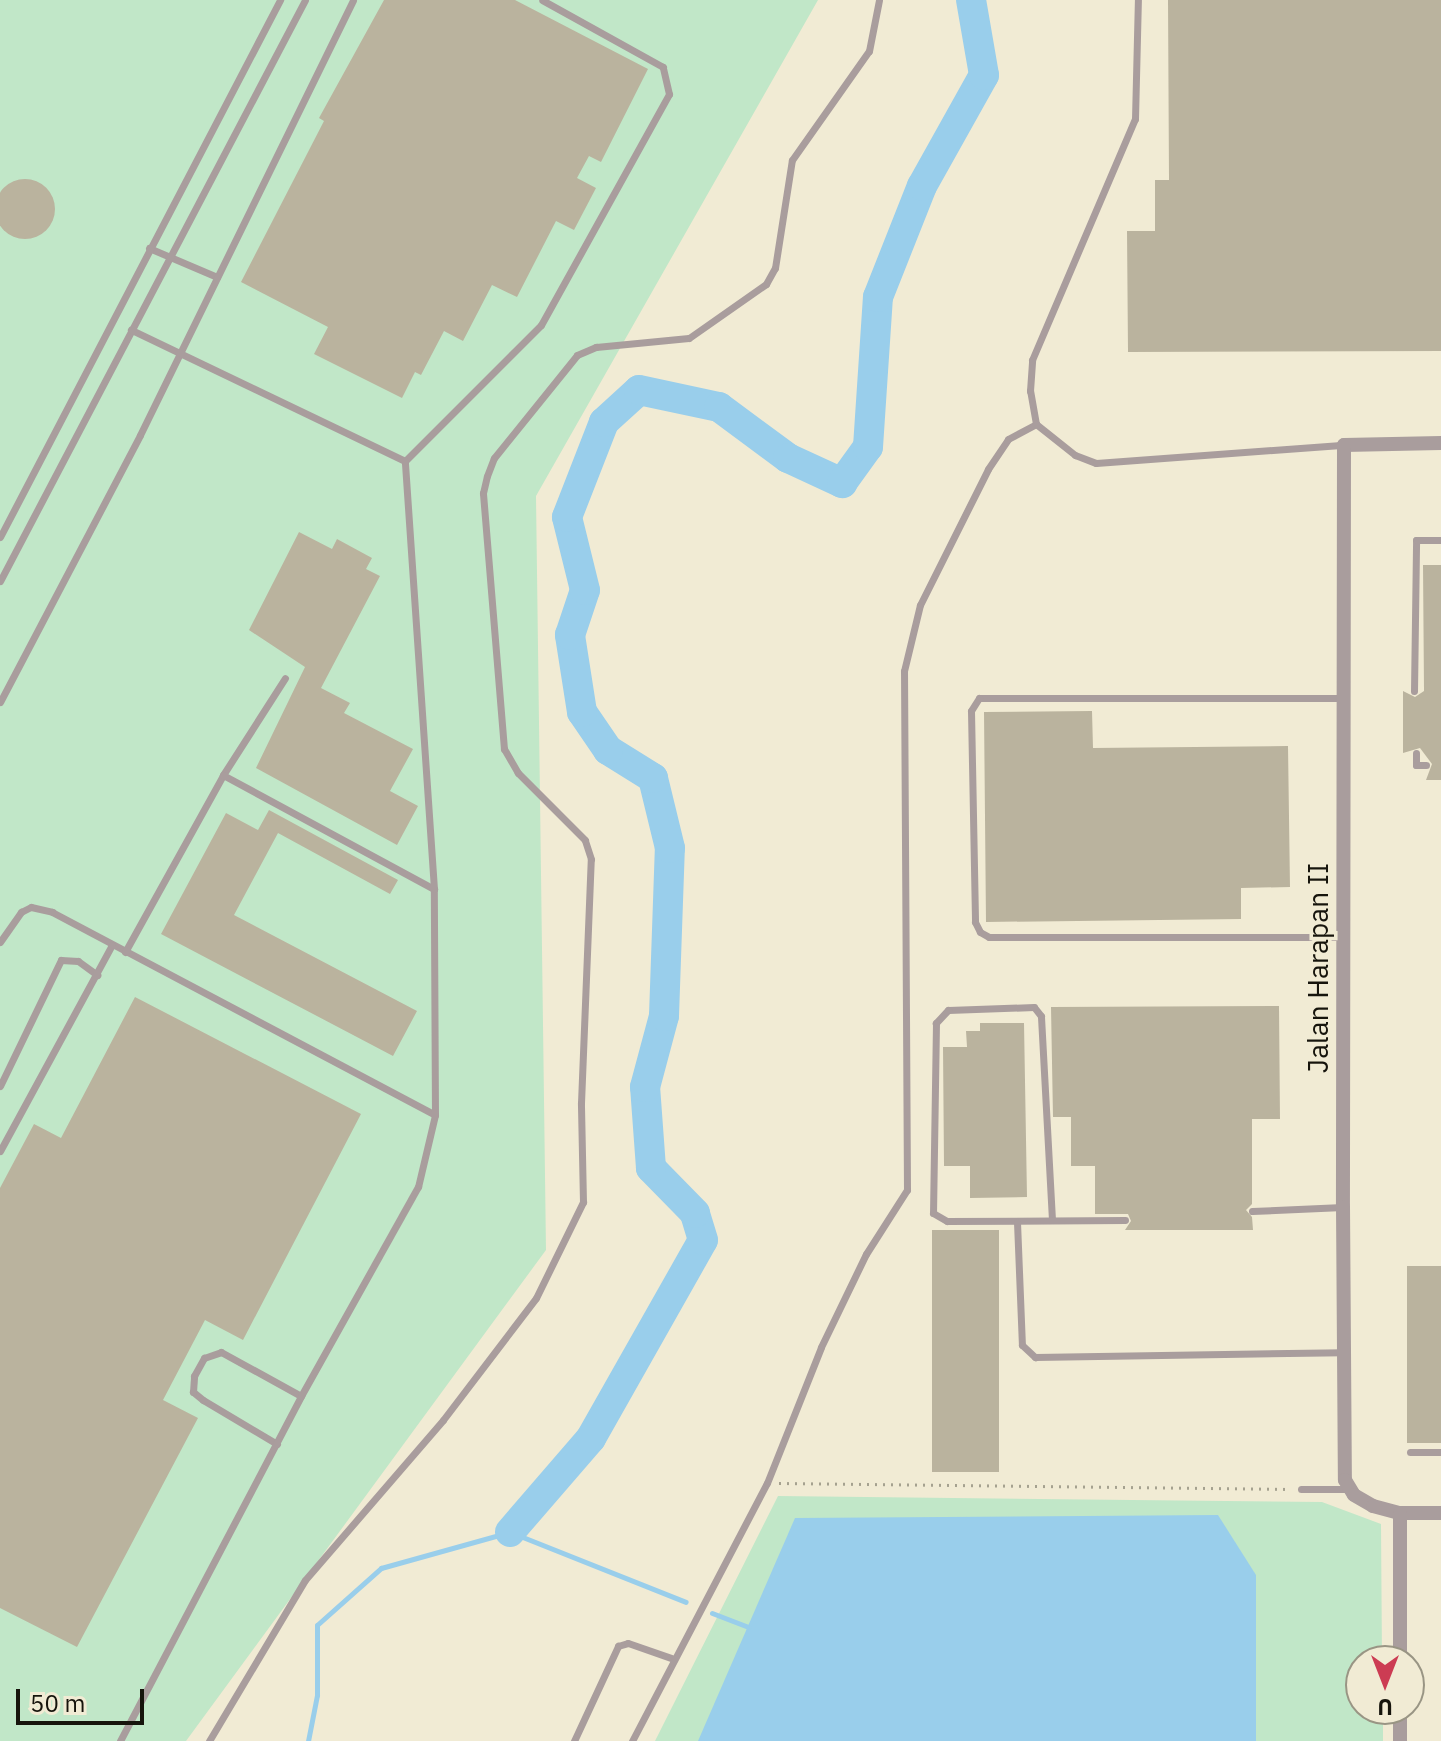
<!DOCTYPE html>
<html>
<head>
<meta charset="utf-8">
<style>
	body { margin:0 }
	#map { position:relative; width:1441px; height:1741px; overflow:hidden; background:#f1ebd4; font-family:"IBM Plex Sans",sans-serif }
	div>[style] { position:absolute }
	.green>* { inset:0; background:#c1e7c8 }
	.water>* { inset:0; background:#99ceeb }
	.stream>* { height:5px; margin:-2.5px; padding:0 2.5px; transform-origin:2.5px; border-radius:2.5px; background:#99ceeb }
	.river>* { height:30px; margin:-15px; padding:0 15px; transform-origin:15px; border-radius:15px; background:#99ceeb }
	.building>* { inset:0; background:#bab39e; transform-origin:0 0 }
	.round { border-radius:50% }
	.path>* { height:3px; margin-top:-1.5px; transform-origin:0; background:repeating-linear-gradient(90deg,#a5a18f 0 2px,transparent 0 8px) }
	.service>* { height:7px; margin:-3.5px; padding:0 3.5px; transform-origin:3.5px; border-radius:3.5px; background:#a99d9d }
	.minor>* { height:14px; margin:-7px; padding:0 7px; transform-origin:7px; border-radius:7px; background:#a99d9d }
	span { translate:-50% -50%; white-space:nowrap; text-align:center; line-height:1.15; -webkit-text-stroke:7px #f1ebd4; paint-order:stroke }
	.street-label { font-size:28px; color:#16140c }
	.north { position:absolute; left:1345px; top:1645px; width:80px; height:80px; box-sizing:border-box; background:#f1ebd4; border:2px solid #999584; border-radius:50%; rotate:180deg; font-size:22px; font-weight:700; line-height:32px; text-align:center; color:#16140c }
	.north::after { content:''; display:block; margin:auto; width:28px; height:36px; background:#cc3c53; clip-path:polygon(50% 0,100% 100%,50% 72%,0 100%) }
	.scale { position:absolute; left:16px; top:1689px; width:128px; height:36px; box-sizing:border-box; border:4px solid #16140c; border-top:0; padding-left:10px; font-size:24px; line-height:28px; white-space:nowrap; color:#16140c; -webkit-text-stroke:6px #f1ebd4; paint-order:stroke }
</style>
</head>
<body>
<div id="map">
	<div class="green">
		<div style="clip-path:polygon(0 0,818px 0,536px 496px,546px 1250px,186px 1741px,0 1741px)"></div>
		<div style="clip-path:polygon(778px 1496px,1322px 1502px,1381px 1524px,1382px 1661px,1361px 1661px,1361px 1709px,1383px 1709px,1383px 1741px,655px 1741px)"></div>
	</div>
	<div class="water">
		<div style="clip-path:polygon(1218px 1515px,1256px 1575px,1256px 1741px,698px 1741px,795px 1518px)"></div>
	</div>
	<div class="stream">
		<div style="left:712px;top:1613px;width:39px;rotate:21deg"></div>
		<div style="left:308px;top:1741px;width:47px;rotate:-78.9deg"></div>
		<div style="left:317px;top:1695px;width:70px;rotate:-90deg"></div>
		<div style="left:317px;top:1625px;width:86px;rotate:-41.7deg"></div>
		<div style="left:381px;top:1568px;width:134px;rotate:-15.6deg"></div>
		<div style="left:510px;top:1532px;width:189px;rotate:21.7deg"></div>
	</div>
	<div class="river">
		<div style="left:510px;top:1532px;width:124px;rotate:-49.2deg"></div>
		<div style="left:591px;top:1438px;width:227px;rotate:-60.5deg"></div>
		<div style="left:703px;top:1240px;width:28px;rotate:-107deg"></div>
		<div style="left:695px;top:1213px;width:63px;rotate:-134.4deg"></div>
		<div style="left:651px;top:1168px;width:81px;rotate:-94.2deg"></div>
		<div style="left:645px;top:1087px;width:73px;rotate:-75deg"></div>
		<div style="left:664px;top:1016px;width:168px;rotate:-88deg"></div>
		<div style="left:670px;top:848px;width:72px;rotate:-103.7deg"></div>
		<div style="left:653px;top:778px;width:53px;rotate:-148.1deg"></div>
		<div style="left:608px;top:750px;width:46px;rotate:-124.4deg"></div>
		<div style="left:582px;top:712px;width:78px;rotate:-98.9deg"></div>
		<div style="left:570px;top:635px;width:47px;rotate:-71.6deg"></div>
		<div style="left:585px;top:590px;width:75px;rotate:-103.9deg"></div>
		<div style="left:567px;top:517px;width:102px;rotate:-68.7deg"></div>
		<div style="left:604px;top:422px;width:47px;rotate:-42.4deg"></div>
		<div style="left:639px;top:390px;width:82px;rotate:12deg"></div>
		<div style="left:719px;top:407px;width:86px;rotate:36.5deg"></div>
		<div style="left:788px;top:458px;width:60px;rotate:24.8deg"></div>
		<div style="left:842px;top:483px;width:44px;rotate:-54.2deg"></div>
		<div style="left:868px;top:447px;width:150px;rotate:-86.2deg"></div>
		<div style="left:878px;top:297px;width:119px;rotate:-68.4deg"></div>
		<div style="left:922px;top:186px;width:127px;rotate:-60.8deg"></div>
		<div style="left:984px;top:75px;width:76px;rotate:-99.8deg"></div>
	</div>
	<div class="building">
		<div style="clip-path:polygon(384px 0,515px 0,648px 69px,601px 162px,589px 156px,577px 178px,596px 188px,574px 230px,556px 221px,517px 297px,492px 285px,463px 341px,444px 331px,421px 375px,415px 372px,402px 398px,314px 354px,328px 327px,241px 282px,324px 121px,319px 118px)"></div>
		<div style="clip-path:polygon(1168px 0,1441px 0,1441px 351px,1128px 352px,1127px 231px,1155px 231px,1155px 180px,1169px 180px)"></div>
		<div class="round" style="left:-5px;top:179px;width:60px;height:60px"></div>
		<div style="clip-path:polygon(299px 532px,332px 549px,337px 539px,372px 558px,366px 569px,380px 576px,321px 688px,350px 703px,344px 713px,413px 749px,390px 791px,418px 806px,397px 845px,256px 768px,305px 667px,249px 630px)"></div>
		<div style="clip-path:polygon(1423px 565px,1441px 565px,1441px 780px,1426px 780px,1432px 764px,1420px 748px,1403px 753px,1403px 691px,1415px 697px,1424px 691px)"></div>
		<div style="clip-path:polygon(1092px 711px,1093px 748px,1288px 746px,1290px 887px,1241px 888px,1241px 919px,986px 922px,984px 712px)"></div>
		<div style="clip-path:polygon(269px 810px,398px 880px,390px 894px,278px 833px,234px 915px,417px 1011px,393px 1056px,161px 934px,226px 813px,258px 830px)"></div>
		<div style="clip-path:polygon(135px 997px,361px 1114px,243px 1340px,205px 1320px,163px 1400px,198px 1418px,77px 1647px,0 1608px,0 1188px,34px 1124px,61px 1138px)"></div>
		<div style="clip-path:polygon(1279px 1006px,1280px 1119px,1252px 1119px,1252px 1204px,1246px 1210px,1252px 1217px,1253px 1230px,1125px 1230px,1131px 1221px,1128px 1214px,1095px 1214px,1095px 1166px,1071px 1166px,1071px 1117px,1053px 1117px,1051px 1007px)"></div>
		<div style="clip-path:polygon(980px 1023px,1024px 1023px,1027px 1197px,970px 1198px,970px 1166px,944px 1166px,943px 1047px,967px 1047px,966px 1031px,980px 1031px)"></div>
		<div style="left:932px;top:1230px;width:67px;height:242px"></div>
		<div style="left:1407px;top:1266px;width:34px;height:177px"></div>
	</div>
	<div class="path">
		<div style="left:779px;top:1483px;width:512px;rotate:0.67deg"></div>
	</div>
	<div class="service">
		<div style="left:149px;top:248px;width:74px;rotate:23.1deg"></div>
		<div style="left:1036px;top:424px;width:34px;rotate:-100deg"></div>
		<div style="left:1030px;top:391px;width:31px;rotate:-86deg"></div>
		<div style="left:1032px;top:360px;width:262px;rotate:-66.9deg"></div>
		<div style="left:1135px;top:119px;width:119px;rotate:-88.6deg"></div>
		<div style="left:405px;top:461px;width:192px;rotate:-45deg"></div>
		<div style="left:541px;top:325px;width:264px;rotate:-61deg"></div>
		<div style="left:669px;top:94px;width:28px;rotate:-103deg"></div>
		<div style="left:663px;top:67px;width:138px;rotate:-151deg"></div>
		<div style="left:0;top:537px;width:606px;rotate:-62.46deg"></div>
		<div style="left:0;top:581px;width:656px;rotate:-62.3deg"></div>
		<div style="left:1414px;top:691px;width:151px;rotate:-89.2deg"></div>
		<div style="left:1416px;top:540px;width:25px"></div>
		<div style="left:1344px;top:698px;width:365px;rotate:180deg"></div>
		<div style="left:979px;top:698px;width:15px;rotate:122deg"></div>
		<div style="left:971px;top:711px;width:211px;rotate:88.9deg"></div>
		<div style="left:975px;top:922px;width:11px;rotate:63deg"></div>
		<div style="left:980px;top:932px;width:10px;rotate:29deg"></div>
		<div style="left:989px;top:937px;width:355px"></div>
		<div style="left:0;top:702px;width:301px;rotate:-62.3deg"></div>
		<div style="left:140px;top:435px;width:484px;rotate:-63.9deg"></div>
		<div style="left:1416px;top:753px;width:12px;rotate:90deg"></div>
		<div style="left:1416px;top:765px;width:10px"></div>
		<div style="left:223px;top:775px;width:115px;rotate:-57.4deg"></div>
		<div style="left:0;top:942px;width:37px;rotate:-55deg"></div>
		<div style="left:21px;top:912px;width:11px;rotate:-27deg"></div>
		<div style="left:31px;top:907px;width:22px;rotate:13deg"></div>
		<div style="left:52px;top:912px;width:433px;rotate:27.9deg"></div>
		<div style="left:125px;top:952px;width:202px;rotate:-61deg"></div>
		<div style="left:223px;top:775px;width:240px;rotate:28.4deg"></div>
		<div style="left:0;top:1086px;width:140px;rotate:-64.2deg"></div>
		<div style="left:61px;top:960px;width:17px;rotate:3deg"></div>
		<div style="left:78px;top:961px;width:24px;rotate:36deg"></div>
		<div style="left:0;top:1151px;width:234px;rotate:-61.5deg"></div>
		<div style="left:1252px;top:1211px;width:91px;rotate:-2.5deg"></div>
		<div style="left:1052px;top:1220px;width:204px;rotate:-93.1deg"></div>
		<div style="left:1041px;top:1016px;width:11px;rotate:-128deg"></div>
		<div style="left:1034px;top:1007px;width:86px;rotate:178deg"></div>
		<div style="left:948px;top:1010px;width:18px;rotate:133deg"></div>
		<div style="left:936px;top:1023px;width:190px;rotate:90.9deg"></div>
		<div style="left:933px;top:1213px;width:16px;rotate:30deg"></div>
		<div style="left:947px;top:1221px;width:178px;rotate:-0.3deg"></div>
		<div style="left:1017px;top:1222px;width:123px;rotate:87.7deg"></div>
		<div style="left:1022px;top:1345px;width:18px;rotate:43deg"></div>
		<div style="left:1035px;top:1357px;width:308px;rotate:-0.9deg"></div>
		<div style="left:277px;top:1444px;width:86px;rotate:-149.3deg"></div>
		<div style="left:203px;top:1400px;width:13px;rotate:-141deg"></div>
		<div style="left:193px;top:1392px;width:16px;rotate:-86deg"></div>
		<div style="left:194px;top:1376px;width:21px;rotate:-61deg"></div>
		<div style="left:204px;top:1358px;width:18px;rotate:-19deg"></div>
		<div style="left:221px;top:1352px;width:91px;rotate:28.8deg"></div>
		<div style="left:1410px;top:1452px;width:31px"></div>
		<div style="left:1301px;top:1489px;width:48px"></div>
		<div style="left:120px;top:1741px;width:390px;rotate:-62.3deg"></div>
		<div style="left:301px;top:1396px;width:240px;rotate:-60.8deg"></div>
		<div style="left:418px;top:1187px;width:74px;rotate:-76.7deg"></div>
		<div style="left:435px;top:1115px;width:226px;rotate:-90.3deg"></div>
		<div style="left:434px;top:889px;width:429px;rotate:-93.9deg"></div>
		<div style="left:405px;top:461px;width:304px;rotate:-154.4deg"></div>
		<div style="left:209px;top:1741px;width:187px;rotate:-59.2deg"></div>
		<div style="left:305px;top:1580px;width:211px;rotate:-49.2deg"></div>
		<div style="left:443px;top:1420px;width:153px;rotate:-52.7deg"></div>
		<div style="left:536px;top:1298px;width:107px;rotate:-63.9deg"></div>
		<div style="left:583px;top:1202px;width:99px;rotate:-91.2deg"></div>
		<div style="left:581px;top:1103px;width:244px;rotate:-87.7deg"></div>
		<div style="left:591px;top:859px;width:20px;rotate:-108deg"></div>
		<div style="left:585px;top:840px;width:95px;rotate:-135deg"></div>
		<div style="left:518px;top:773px;width:28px;rotate:-120deg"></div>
		<div style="left:504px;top:749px;width:257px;rotate:-94.7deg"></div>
		<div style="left:483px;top:493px;width:17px;rotate:-77deg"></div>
		<div style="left:487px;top:476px;width:19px;rotate:-69deg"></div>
		<div style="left:494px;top:458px;width:132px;rotate:-51.1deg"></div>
		<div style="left:577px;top:355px;width:21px;rotate:-23deg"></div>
		<div style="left:596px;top:347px;width:93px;rotate:-5.5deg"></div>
		<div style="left:689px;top:338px;width:94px;rotate:-35deg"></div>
		<div style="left:766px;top:284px;width:18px;rotate:-61deg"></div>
		<div style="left:775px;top:268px;width:109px;rotate:-81.1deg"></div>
		<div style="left:792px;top:160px;width:133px;rotate:-54.8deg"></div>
		<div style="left:869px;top:51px;width:52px;rotate:-78.9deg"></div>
		<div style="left:574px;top:1741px;width:105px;rotate:-65.1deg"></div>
		<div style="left:618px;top:1646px;width:10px;rotate:-17deg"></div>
		<div style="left:628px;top:1643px;width:46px;rotate:19.2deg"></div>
		<div style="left:632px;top:1741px;width:291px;rotate:-62.4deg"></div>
		<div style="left:767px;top:1483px;width:146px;rotate:-68.3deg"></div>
		<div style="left:821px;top:1347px;width:103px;rotate:-64.2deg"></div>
		<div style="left:866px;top:1254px;width:76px;rotate:-57.4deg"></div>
		<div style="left:907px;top:1190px;width:519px;rotate:-90.33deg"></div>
		<div style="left:904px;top:671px;width:68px;rotate:-76.4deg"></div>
		<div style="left:920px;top:605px;width:152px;rotate:-63.4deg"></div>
		<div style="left:988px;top:469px;width:36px;rotate:-56deg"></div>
		<div style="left:1008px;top:439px;width:32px;rotate:-28deg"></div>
		<div style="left:1036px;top:424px;width:50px;rotate:38.5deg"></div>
		<div style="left:1075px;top:455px;width:22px;rotate:21deg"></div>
		<div style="left:1096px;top:463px;width:249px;rotate:-4.2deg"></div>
	</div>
	<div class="minor">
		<div style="left:1441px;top:443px;width:97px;rotate:178.8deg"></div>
		<div style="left:1344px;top:445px;width:762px;rotate:90.08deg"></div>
		<div style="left:1343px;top:1207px;width:273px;rotate:89.6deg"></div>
		<div style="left:1345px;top:1480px;width:17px;rotate:59deg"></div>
		<div style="left:1354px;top:1495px;width:22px;rotate:30deg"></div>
		<div style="left:1373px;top:1506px;width:28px;rotate:15deg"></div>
		<div style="left:1400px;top:1513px;width:41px"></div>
		<div style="left:1400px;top:1513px;width:148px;rotate:90deg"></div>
		<div style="left:1400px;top:1709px;width:32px;rotate:90deg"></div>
	</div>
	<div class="street-label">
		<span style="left:1318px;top:968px;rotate:-90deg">Jalan Harapan II</span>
	</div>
	<div class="north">U</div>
	<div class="scale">50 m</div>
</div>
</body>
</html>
